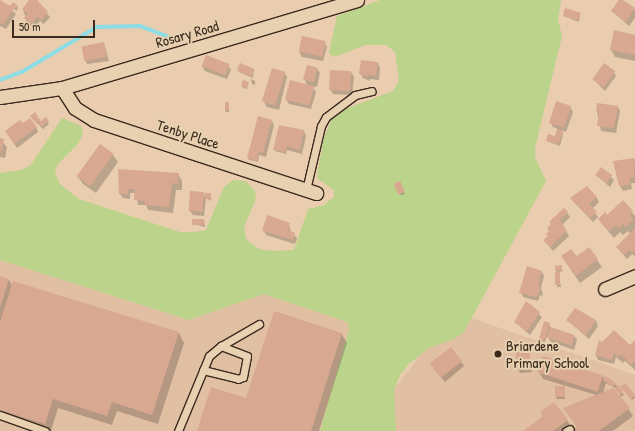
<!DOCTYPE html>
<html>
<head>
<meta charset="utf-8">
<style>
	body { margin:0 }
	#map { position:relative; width:635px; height:431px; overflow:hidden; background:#e9cdae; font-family:"Patrick Hand",sans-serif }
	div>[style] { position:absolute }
	.built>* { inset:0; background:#e1bfa2 }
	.green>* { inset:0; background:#bbd38a }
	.shadow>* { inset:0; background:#0003; transform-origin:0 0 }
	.stream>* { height:3.5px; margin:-1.75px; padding:0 1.75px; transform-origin:1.75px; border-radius:1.75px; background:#8cdde6 }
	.building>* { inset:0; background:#d8a891; transform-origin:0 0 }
	.roads { filter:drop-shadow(1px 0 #3b2a1e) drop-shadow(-1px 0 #3b2a1e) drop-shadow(0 1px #3b2a1e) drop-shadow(0 -1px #3b2a1e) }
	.lane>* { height:7px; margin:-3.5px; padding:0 3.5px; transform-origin:3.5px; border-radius:3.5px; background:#e7d1b0 }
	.street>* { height:13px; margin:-6.5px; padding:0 6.5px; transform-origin:6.5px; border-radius:6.5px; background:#e7d1b0 }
	.dots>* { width:11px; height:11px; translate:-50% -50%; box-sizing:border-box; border:2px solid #e7d1b0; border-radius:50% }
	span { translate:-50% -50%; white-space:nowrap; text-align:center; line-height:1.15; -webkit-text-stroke:4px #e7d1b0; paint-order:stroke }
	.street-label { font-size:15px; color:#3b2a1e }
	.poi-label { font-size:15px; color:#3b2a1e }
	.left { translate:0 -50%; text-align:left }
	.scale { position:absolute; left:12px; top:20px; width:83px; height:18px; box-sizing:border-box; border:2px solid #3b2a1e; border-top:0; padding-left:5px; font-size:12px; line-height:14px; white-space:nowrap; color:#3b2a1e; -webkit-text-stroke:3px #e7d1b0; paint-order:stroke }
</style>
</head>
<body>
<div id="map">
	<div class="built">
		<div style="clip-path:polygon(0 260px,189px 320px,264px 294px,347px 322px,349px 330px,320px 431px,0 431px)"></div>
		<div style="clip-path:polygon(471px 318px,635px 375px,635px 431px,393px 431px,392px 392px,438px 332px)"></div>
	</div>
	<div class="green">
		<div style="clip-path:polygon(380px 0,561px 0,558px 20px,562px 36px,535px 148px,535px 157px,546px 181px,464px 332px,454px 339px,429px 348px,410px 363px,400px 375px,394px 391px,396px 431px,320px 431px,349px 330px,347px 322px,264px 294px,189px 320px,0 260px,0 173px,21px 170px,30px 166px,62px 118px,81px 126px,83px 134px,78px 144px,57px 165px,55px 173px,60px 184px,79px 199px,180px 232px,194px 232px,206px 230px,224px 187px,233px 180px,246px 181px,255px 191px,256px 199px,244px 227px,246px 239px,259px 249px,272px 251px,294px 250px,308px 209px,324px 205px,334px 197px,334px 190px,318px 179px,317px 175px,324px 137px,332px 119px,345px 109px,393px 91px,399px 80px,395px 52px,386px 45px,365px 45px,334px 57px,329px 53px,337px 16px)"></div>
	</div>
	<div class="shadow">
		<div style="clip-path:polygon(30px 0,35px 0,50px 17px,44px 24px,40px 21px,34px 28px,27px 22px,23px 9px)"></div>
		<div style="clip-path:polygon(620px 0,635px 10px,635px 18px,629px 26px,612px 11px)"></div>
		<div style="clip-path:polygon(0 1px,16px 14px,6px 29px,0 26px)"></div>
		<div style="clip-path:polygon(18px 7px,17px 11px,12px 8px)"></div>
		<div style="clip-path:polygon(580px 13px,579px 22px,564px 16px)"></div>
		<div style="clip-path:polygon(635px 36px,635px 61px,615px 57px,611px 50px)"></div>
		<div style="clip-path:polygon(324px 42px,327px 47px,323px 61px,302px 57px,299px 52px)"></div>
		<div style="clip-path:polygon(104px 43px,109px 61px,87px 64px,85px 60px)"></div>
		<div style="clip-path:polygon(378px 63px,380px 68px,379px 80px,370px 79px,370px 81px,363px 78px,360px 73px)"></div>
		<div style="clip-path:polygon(240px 64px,254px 70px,253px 78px,239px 72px)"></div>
		<div style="clip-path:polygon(228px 65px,231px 70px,227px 79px,205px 71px,202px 66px)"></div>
		<div style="clip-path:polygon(317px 69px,320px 73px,317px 87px,312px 86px,316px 92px,311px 109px,289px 104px,286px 99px,308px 86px,305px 80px)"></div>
		<div style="clip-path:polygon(284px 72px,287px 77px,279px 110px,267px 107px,264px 102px)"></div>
		<div style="clip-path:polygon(351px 72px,354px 77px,352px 95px,333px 94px,330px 89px)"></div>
		<div style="clip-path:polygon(614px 72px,616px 76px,605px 91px,593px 79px)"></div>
		<div style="clip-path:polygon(251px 79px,255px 81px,255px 85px,252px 84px)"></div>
		<div style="clip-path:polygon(248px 83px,247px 89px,243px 88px,242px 86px)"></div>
		<div style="clip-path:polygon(229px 103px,229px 112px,226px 112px,225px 110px)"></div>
		<div style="clip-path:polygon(570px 107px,573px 112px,566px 132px,561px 130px,563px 134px,560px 146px,549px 142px,547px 140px,556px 137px,558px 129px,553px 127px,550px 122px)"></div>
		<div style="clip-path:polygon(618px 107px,620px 111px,616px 133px,601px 131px,597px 111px)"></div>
		<div style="clip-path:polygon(34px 114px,41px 123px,46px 119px,49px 124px,43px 129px,32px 118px)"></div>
		<div style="clip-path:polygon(272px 121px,274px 125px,266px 157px,259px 155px,258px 162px,249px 160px,248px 158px)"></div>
		<div style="clip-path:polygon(23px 125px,36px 127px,38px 132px,17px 148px,9px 136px)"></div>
		<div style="clip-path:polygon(280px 126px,304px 131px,306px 136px,302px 154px,287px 150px,286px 154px,275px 151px)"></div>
		<div style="clip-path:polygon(0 139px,7px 147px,5px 158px,0 157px)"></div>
		<div style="clip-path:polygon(113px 155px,118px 162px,96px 193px,83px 184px,78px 177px)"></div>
		<div style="clip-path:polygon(635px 159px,635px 183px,631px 183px,632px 189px,623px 191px,620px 186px)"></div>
		<div style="clip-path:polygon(601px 168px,614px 180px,610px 187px,596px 175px)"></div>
		<div style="clip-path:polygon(119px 170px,178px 174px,182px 181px,182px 190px,176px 190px,173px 213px,148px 210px,146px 205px,138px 205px,136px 193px,130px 193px,130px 199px,123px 198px,120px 194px)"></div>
		<div style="left:399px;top:182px;width:13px;height:4px;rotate:63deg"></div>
		<div style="clip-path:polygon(203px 193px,206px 198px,210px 194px,211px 196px,211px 201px,206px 198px,204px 216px,193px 215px,190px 211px)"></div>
		<div style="clip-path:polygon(596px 197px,599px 202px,592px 209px,598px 217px,593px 222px,571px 199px)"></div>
		<div style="clip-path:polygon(623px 202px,635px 216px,635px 256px,632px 254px,627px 259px,617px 247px,631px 234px,628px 231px,623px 235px,620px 232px,614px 238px,599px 220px,607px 216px)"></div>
		<div style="clip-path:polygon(567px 213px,570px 217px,562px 225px,569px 236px,553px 251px,544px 240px,549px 236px,552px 225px)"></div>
		<div style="clip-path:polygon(204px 220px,205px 227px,193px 224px)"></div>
		<div style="clip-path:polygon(289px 224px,291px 232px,297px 238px,295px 244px,266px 235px,264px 231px)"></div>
		<div style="clip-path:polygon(589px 249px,602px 267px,580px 283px,562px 257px,577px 258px)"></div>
		<div style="clip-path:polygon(561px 266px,563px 271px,558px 272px,561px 287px,557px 287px,556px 270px)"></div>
		<div style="clip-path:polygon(542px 272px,544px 276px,541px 287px,543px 296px,540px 295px,538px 301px,523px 297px,521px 292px)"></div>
		<div style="clip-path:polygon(0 277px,9px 280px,12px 286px,179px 333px,184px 343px,158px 424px,117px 411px,112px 425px,58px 408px,51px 431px,44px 431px,0 417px)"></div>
		<div style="clip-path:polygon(526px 302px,542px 317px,530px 335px,515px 322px)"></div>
		<div style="clip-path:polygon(575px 310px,596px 321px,598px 326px,589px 339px,567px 320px)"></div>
		<div style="clip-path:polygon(549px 323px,550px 327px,574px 336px,577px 340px,574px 350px,551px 342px,547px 336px,545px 342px,541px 341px)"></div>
		<div style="clip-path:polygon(341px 333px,347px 343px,319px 431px,198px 431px)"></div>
		<div style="clip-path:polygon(635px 341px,635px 370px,625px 361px,623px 363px,616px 357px,614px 364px,598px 360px,596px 355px,608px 350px,630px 347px)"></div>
		<div style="clip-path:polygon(529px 353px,532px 372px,520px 373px,518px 368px)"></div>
		<div style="clip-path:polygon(461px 362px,464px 366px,445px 382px,433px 368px)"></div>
		<div style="clip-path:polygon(evenodd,539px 372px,602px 376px,618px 386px,624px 395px,620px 397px,633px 416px,613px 431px,574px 431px,596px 395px,543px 379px,539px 372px,606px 383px,615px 388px,621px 396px,603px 393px,606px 383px)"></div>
		<div style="clip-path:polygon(625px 384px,635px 397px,632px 400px,623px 388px)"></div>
		<div style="clip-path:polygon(564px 387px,565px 399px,557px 399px,556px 397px)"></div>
		<div style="clip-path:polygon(567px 420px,571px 427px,566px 431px,524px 431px)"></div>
	</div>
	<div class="stream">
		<div style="left:0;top:80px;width:23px;rotate:-20deg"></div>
		<div style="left:22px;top:72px;width:87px;rotate:-31deg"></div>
		<div style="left:97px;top:27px;width:43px;rotate:-1.3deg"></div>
		<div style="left:140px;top:26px;width:43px;rotate:20.6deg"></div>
	</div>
	<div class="building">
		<div style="clip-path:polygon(0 0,10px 6px,13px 2px,18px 6px,16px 9px,14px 8px,3px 25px,0 23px)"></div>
		<div style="clip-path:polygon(29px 0,37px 0,48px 12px,42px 20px,37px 17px,31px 24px,24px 18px,27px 13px,22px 9px)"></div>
		<div style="clip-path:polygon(619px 0,623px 0,635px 8px,626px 22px,611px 11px)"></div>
		<div style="clip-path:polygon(565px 8px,581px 13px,578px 20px,563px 16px)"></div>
		<div style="clip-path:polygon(614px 30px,635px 35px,635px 55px,610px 50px)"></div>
		<div style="left:302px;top:36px;width:24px;height:16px;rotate:12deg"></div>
		<div style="left:104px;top:42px;width:15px;height:23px;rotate:79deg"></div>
		<div style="left:206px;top:55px;width:25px;height:12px;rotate:21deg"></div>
		<div style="clip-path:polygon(361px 60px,378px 62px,376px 76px,368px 75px,368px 77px,359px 74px)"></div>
		<div style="left:240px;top:63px;width:16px;height:8px;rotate:22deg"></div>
		<div style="left:604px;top:63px;width:14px;height:20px;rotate:36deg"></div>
		<div style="left:307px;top:65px;width:11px;height:15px;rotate:15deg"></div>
		<div style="left:272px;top:68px;width:14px;height:35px;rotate:17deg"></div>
		<div style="left:330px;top:70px;width:21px;height:20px;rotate:3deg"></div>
		<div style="clip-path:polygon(243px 80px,249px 82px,246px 88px,241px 86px)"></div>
		<div style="left:290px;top:80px;width:25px;height:20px;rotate:14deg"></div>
		<div style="left:556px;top:101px;width:16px;height:23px;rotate:18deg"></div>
		<div style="left:225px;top:102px;width:4px;height:8px"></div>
		<div style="clip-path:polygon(597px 103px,618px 106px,614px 128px,597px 126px,599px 111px,596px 111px)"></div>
		<div style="clip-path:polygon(35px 112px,40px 120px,36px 123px,30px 116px)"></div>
		<div style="clip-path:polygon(258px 116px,272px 120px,263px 153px,259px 152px,257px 161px,247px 158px)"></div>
		<div style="left:46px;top:117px;width:5px;height:10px;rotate:53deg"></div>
		<div style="clip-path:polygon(30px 118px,37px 127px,14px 144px,5px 131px,20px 120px,23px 123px)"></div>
		<div style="clip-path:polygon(279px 125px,304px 130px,300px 150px,287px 146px,286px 152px,273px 150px)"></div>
		<div style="clip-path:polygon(557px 129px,563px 131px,559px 144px,546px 141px,548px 134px,555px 136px)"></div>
		<div style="clip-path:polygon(0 138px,4px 139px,1px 153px,0 153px)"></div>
		<div style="left:100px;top:144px;width:17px;height:40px;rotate:36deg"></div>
		<div style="clip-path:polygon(635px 158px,634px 178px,629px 179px,630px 185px,619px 186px,613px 161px)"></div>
		<div style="left:601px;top:167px;width:14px;height:10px;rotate:36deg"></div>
		<div style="clip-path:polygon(118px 169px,179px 173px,178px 184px,172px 183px,169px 207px,145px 205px,145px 201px,134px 200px,135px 189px,128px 189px,128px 194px,119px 194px)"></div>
		<div style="left:400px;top:181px;width:12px;height:7px;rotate:66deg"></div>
		<div style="clip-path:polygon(587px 186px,597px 197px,589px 204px,597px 212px,590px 218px,570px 198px)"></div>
		<div style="left:190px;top:191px;width:14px;height:20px;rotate:4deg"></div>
		<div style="left:205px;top:193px;width:6px;height:6px"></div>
		<div style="clip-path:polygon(623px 200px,633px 211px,630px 215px,634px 219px,626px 227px,623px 224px,619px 229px,616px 225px,609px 231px,598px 219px,605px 212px,607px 215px)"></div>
		<div style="clip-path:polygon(564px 208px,568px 212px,560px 220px,567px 231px,550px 247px,543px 240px,548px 236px,546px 234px,549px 231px,547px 228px,551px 224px,549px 222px)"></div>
		<div style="clip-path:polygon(267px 215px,290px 223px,288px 230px,295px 233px,293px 240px,262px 231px)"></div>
		<div style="left:192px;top:219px;width:12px;height:6px"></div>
		<div style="clip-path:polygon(635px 228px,635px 253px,629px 250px,624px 255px,616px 247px)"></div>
		<div style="clip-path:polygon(589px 247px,598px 259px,576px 276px,561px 256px,571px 249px,577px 256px)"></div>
		<div style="clip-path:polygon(562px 265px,562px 270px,555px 270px,555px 266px)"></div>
		<div style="clip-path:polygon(527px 266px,542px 271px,538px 286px,542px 287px,536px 297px,519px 293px)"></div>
		<div style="left:555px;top:272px;width:5px;height:13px"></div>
		<div style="clip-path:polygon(0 276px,9px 279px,0 308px)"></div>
		<div style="clip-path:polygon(13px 281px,179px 332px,152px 415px,112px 402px,107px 416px,53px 399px,45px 424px,0 410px,0 322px)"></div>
		<div style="clip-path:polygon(526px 301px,540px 312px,527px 331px,514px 322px)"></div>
		<div style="clip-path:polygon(575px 308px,596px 320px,586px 335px,566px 320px)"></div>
		<div style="clip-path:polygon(274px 311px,342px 333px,311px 431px,197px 431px,211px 387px,246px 398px)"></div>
		<div style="clip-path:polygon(544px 321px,550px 323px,544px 341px,539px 339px)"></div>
		<div style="left:550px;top:327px;width:26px;height:11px;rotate:18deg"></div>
		<div style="clip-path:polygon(614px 330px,630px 345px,635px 340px,635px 361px,631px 365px,621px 354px,618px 357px,614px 353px,612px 360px,595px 355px,599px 340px,602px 342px)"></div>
		<div style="left:451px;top:347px;width:18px;height:27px;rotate:52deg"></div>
		<div style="left:516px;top:352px;width:14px;height:16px"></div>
		<div style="left:543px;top:356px;width:63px;height:17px;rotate:18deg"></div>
		<div style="clip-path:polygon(605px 376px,616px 383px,613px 387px,603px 380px)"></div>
		<div style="left:625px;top:383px;width:16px;height:6px;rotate:50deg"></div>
		<div style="clip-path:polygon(618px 385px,623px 392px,620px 395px,614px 388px)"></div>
		<div style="left:555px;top:386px;width:10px;height:11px"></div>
		<div style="clip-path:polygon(613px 388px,630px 408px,599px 431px,573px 431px,577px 427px,563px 408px)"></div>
		<div style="clip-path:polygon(554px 402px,568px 420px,553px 431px,523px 431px,543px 416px,540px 412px)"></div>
	</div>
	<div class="roads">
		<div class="lane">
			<div style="left:306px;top:190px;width:66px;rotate:-76.8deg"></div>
			<div style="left:321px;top:126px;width:10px;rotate:-61deg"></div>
			<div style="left:326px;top:117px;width:36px;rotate:-37deg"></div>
			<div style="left:355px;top:95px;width:17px;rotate:-13deg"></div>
			<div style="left:203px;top:370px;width:36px;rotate:14deg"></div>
			<div style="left:238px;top:379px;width:5px;rotate:-22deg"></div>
			<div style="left:243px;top:377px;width:21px;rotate:-79deg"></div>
			<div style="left:247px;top:356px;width:28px;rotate:-159deg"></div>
			<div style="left:0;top:415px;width:48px;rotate:19.6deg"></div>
			<div style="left:178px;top:431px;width:81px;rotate:-67.5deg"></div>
			<div style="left:209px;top:356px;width:16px;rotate:-40deg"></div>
			<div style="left:221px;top:346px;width:44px;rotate:-30.1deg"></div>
			<div style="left:566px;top:431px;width:4px;rotate:-27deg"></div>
		</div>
		<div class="street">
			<div style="left:62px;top:88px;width:24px;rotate:57deg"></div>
			<div style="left:75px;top:108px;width:22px;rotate:32deg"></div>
			<div style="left:94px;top:120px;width:234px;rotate:18.2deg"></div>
			<div style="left:0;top:97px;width:63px;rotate:-8.3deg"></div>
			<div style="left:62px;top:88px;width:308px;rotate:-16.6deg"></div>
			<div style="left:605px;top:289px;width:33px;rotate:-23deg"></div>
		</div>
	</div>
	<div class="dots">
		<div style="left:498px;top:354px;background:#3b2a1e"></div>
	</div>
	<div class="street-label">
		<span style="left:187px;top:34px;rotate:-16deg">Rosary Road</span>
		<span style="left:188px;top:134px;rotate:18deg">Tenby Place</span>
	</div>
	<div class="poi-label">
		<span class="left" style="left:506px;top:354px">Briardene<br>Primary School</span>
	</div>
	<div class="scale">50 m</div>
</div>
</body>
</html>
